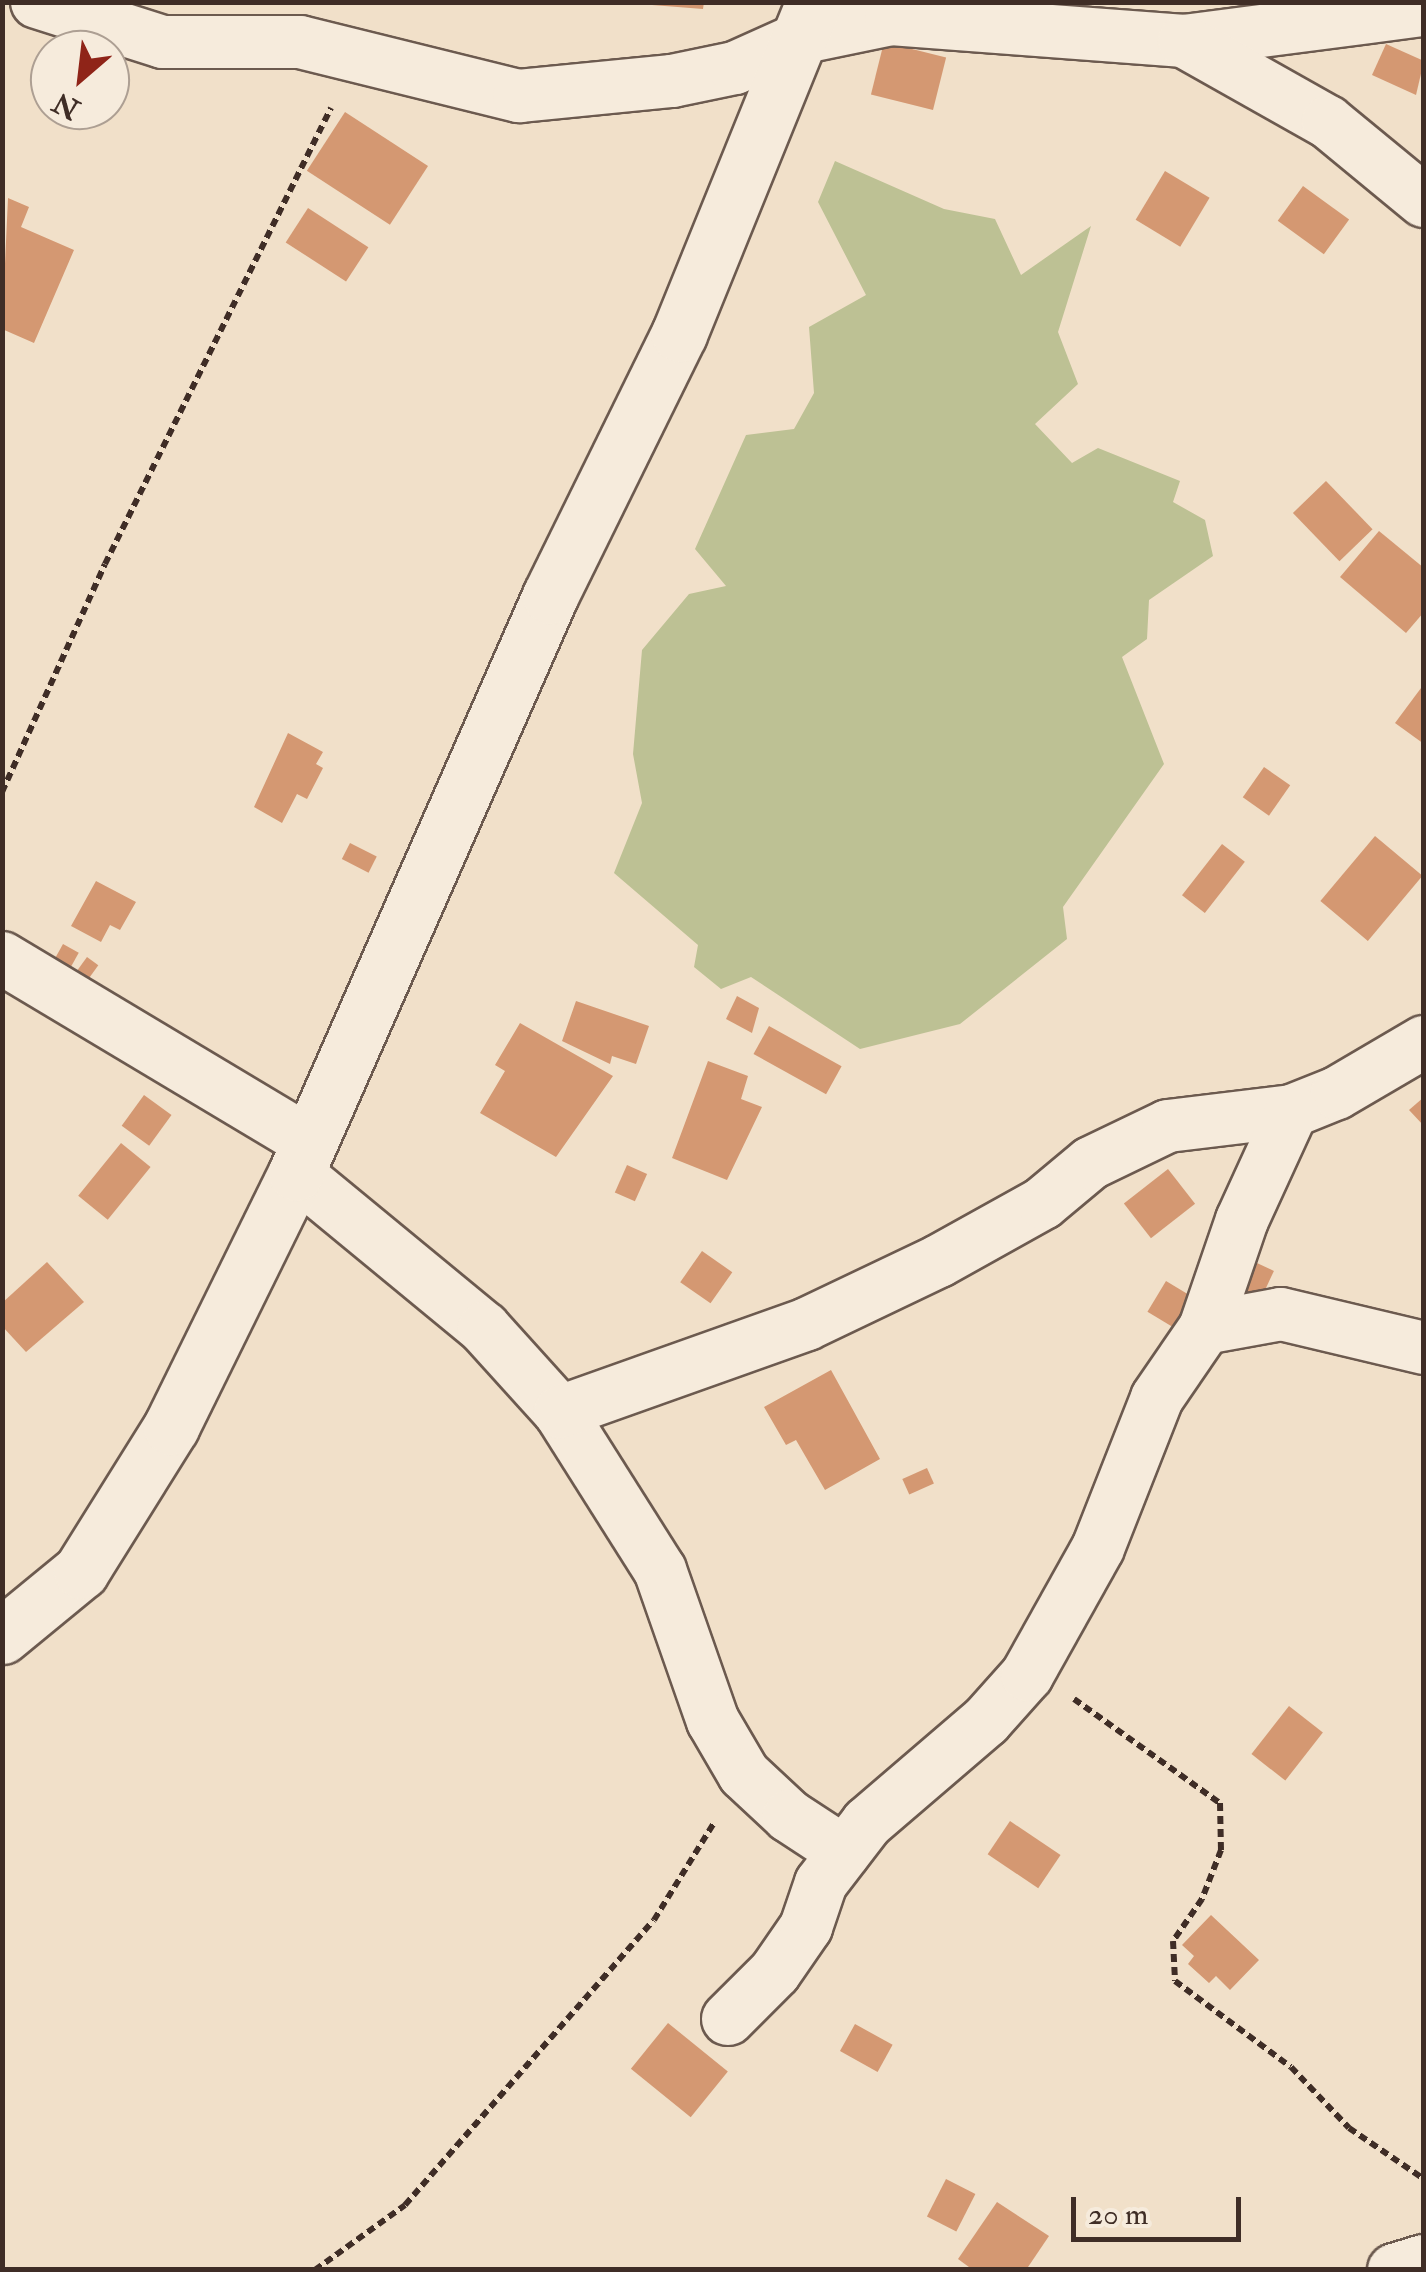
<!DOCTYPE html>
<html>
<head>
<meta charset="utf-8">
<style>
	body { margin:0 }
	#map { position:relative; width:1426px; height:2272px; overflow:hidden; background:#f1e0c9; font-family:"IM FELL Double Pica",serif }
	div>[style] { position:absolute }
	.green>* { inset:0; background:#bdc194 }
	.building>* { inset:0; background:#d49872; transform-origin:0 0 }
	.path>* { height:6px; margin-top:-3px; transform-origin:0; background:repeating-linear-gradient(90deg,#3f2d26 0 8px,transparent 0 13px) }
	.roads { filter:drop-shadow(2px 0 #6c5a4f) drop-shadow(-2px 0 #6c5a4f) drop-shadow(0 2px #6c5a4f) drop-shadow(0 -2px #6c5a4f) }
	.street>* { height:52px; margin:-26px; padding:0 26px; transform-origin:26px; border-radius:26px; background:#f6ebdc }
	.secondary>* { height:55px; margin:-27.5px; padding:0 27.5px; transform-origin:27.5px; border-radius:27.5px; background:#f6ebdc }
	span { translate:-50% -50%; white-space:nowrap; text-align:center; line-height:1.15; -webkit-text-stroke:8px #f6ebdc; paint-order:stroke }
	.frame { position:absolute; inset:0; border:5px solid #3f2d26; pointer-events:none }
	.north { position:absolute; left:30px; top:30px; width:100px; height:100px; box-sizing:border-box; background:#f6ebdc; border:2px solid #ad9f93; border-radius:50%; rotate:208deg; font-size:28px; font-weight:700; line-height:40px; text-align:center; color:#3f2d26 }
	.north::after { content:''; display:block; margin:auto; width:35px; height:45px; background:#8f2418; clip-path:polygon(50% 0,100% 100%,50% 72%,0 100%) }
	.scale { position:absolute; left:1071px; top:2197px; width:170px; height:45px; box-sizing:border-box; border:5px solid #3f2d26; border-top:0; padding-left:12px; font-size:30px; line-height:35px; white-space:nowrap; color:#3f2d26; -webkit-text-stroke:8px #f6ebdc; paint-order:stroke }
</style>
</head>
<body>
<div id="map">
	<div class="green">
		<div style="clip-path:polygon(835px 161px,944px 209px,995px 219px,1021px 275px,1091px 226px,1058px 332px,1078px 384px,1035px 424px,1072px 463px,1098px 448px,1180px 481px,1173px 502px,1205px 520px,1213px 556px,1149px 600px,1147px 639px,1122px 657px,1164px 764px,1063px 907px,1067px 939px,960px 1024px,860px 1049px,751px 977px,721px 989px,694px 967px,698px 945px,614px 873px,642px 803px,633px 754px,642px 650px,689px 594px,726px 586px,695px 549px,746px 435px,794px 429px,814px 393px,809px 327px,866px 295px,818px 202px)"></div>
	</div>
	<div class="building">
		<div style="clip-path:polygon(652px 2px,704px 2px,703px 9px,652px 5px)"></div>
		<div style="left:884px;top:42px;width:64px;height:54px;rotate:14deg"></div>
		<div style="clip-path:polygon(1386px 44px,1424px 61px,1416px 95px,1372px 75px)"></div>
		<div style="left:345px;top:112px;width:99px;height:70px;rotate:33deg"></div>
		<div style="left:1165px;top:171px;width:52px;height:57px;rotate:31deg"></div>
		<div style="left:1303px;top:186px;width:57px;height:43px;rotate:36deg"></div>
		<div style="clip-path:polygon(8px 198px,29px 207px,21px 227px,74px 250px,34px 343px,2px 329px)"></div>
		<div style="left:308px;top:208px;width:72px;height:41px;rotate:33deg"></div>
		<div style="left:1326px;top:481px;width:67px;height:46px;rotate:46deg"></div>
		<div style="clip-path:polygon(1379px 531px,1424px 568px,1424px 612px,1406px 633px,1340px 577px)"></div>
		<div style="clip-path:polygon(1424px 684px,1424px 744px,1395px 723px)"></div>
		<div style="clip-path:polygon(288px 733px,323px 752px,316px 764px,323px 768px,307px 799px,297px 794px,282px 823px,254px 807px)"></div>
		<div style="left:1264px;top:767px;width:32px;height:37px;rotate:35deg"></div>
		<div style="left:1375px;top:836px;width:62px;height:85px;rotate:40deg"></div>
		<div style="left:350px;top:843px;width:30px;height:18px;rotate:27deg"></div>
		<div style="left:1222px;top:844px;width:29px;height:65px;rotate:38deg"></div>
		<div style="clip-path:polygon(96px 881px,136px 902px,120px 930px,110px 925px,101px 942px,71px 926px)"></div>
		<div style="left:63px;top:944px;width:18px;height:20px;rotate:29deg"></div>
		<div style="left:87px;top:957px;width:14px;height:20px;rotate:36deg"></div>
		<div style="clip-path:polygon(737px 996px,759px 1008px,752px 1033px,726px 1019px)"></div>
		<div style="clip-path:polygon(576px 1001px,649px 1026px,636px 1064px,612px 1056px,610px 1064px,562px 1041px)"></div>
		<div style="clip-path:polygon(520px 1023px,613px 1076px,556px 1157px,480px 1113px,505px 1071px,495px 1065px)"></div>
		<div style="left:769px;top:1026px;width:83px;height:32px;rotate:29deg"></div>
		<div style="clip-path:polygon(708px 1061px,748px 1076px,741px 1099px,762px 1107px,727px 1180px,672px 1158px)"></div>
		<div style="left:144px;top:1095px;width:34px;height:38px;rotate:36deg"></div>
		<div style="clip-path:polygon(1424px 1097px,1424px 1126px,1409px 1110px)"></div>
		<div style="left:121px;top:1143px;width:38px;height:68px;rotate:39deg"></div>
		<div style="left:627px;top:1165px;width:22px;height:30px;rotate:24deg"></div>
		<div style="left:1168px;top:1169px;width:44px;height:56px;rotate:52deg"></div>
		<div style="left:702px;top:1251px;width:37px;height:38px;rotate:35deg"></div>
		<div style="left:1244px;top:1257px;width:33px;height:38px;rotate:25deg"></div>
		<div style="clip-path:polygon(47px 1262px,84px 1302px,26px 1352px,2px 1326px,2px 1303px)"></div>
		<div style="left:1166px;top:1281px;width:44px;height:36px;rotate:31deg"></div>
		<div style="clip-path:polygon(831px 1370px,880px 1459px,825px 1490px,796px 1440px,786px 1445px,764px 1407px)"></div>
		<div style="left:927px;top:1468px;width:17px;height:27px;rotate:66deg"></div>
		<div style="left:1289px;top:1706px;width:43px;height:61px;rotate:38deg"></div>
		<div style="left:1010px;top:1821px;width:61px;height:40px;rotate:34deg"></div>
		<div style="clip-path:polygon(1211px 1915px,1259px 1960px,1230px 1990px,1216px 1976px,1209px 1983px,1188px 1964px,1194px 1956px,1182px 1945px)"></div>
		<div style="left:668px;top:2023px;width:77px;height:59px;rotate:39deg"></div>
		<div style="left:855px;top:2024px;width:43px;height:31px;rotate:29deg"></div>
		<div style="left:946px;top:2179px;width:33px;height:42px;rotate:27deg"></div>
		<div style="clip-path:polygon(997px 2202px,1049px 2236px,1026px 2270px,973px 2270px,958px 2259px)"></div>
	</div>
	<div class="path">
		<div style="left:2px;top:792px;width:250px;rotate:-65.7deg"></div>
		<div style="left:105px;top:564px;width:509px;rotate:-63.64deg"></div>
		<div style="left:1074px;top:1699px;width:179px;rotate:35.5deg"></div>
		<div style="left:1220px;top:1803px;width:47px;rotate:88.8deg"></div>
		<div style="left:1221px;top:1850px;width:53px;rotate:111.2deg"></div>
		<div style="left:1202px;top:1899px;width:51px;rotate:124.6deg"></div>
		<div style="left:1173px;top:1941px;width:40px;rotate:87.1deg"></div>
		<div style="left:1175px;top:1981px;width:144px;rotate:36.6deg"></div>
		<div style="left:1291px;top:2067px;width:84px;rotate:46.4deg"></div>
		<div style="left:1349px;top:2128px;width:91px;rotate:34.2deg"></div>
		<div style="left:315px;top:2270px;width:111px;rotate:-35.8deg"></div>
		<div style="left:405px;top:2205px;width:378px;rotate:-48.9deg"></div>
		<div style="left:654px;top:1920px;width:114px;rotate:-58.3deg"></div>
	</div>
	<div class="roads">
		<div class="street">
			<div style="left:37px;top:2px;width:132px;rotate:17.6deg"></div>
			<div style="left:163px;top:42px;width:137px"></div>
			<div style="left:300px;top:42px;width:226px;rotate:13.9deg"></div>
			<div style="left:519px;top:96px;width:154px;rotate:-5.6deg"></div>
			<div style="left:672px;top:81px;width:64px;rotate:-11.7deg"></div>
			<div style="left:735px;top:68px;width:76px;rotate:-24.2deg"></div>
			<div style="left:804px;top:37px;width:89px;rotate:-11.7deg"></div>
			<div style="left:891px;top:19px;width:294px;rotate:4.3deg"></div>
			<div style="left:1184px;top:41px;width:242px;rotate:-7.4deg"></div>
			<div style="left:1184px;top:41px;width:165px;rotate:29.4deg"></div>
			<div style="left:1328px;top:122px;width:124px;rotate:39.5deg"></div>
			<div style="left:2px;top:958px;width:358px;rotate:30.9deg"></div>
			<div style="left:296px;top:1173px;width:244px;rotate:39.5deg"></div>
			<div style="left:484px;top:1328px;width:113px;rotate:47.9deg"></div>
			<div style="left:560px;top:1412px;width:187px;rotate:57.7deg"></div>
			<div style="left:660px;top:1570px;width:160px;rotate:70.7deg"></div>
			<div style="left:713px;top:1721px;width:61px;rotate:59.7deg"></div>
			<div style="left:744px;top:1774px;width:62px;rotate:43deg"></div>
			<div style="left:789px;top:1816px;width:66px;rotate:33.2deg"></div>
			<div style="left:1205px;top:1328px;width:77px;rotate:-10.4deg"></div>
			<div style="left:1281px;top:1314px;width:147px;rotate:13.4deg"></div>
			<div style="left:560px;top:1412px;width:262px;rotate:-19.6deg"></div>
			<div style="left:807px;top:1324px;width:146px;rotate:-25.5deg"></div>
			<div style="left:939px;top:1261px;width:119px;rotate:-29.1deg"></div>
			<div style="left:1043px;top:1203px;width:62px;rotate:-39.8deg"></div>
			<div style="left:1091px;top:1163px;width:85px;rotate:-25.7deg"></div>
			<div style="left:1168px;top:1126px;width:125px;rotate:-6.9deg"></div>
			<div style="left:1292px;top:1111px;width:48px;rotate:-21.8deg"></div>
			<div style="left:1337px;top:1093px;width:101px;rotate:-30.4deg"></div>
			<div style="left:728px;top:2019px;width:66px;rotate:-45deg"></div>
			<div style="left:775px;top:1972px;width:55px;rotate:-55.4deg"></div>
			<div style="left:806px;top:1927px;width:46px;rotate:-71.2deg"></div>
			<div style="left:821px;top:1883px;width:76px;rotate:-52.5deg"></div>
			<div style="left:867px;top:1823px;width:157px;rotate:-40.6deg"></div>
			<div style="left:986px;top:1721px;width:62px;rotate:-48.3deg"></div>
			<div style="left:1027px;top:1675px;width:145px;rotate:-60.8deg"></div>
			<div style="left:1098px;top:1548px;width:161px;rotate:-68.5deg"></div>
			<div style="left:1157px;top:1398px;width:85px;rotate:-55.6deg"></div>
			<div style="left:1205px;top:1328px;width:114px;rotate:-71.1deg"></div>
			<div style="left:1242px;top:1220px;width:120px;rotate:-65.4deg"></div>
			<div style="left:1394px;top:2270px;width:31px;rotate:-17deg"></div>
		</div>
		<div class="secondary">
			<div style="left:2px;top:1636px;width:102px;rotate:-39.4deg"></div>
			<div style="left:81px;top:1571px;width:170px;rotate:-58deg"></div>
			<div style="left:171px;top:1427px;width:283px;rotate:-63.8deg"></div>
			<div style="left:296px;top:1173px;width:630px;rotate:-66.24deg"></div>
			<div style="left:550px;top:596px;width:292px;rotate:-63.8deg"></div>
			<div style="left:679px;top:334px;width:358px;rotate:-67.9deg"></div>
		</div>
	</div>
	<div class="frame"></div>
	<div class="north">N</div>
	<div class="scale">20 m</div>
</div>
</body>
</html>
